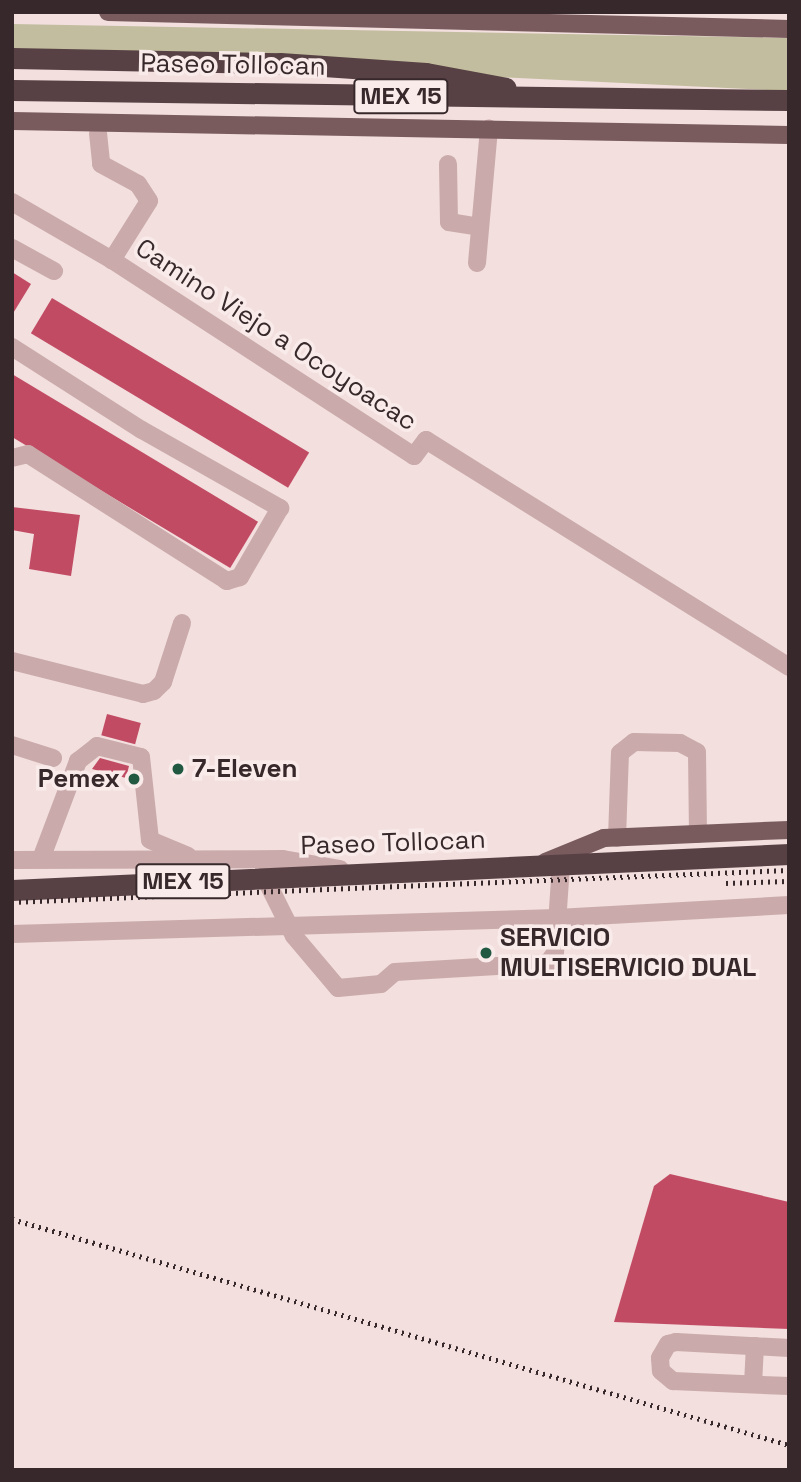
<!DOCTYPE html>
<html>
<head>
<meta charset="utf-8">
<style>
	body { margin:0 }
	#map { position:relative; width:801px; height:1482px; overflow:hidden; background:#f2dfde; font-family:"Space Grotesk",sans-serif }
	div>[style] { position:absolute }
	.green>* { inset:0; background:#c1bd9e }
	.building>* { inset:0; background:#c24b64; transform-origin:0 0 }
	.minor>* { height:18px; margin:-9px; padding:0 9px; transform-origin:9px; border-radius:9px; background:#caaaaa }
	.major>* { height:18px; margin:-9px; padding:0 9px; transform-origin:9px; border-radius:9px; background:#795b5e }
	.highway>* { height:21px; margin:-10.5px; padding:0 10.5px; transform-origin:10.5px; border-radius:10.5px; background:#584144 }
	.rail>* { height:4.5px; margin-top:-2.25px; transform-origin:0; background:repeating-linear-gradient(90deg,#37292b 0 2px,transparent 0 7px) }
	.dots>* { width:19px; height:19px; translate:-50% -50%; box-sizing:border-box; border:4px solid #f9ebea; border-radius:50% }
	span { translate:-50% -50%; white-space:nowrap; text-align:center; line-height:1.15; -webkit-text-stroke:7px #f9ebea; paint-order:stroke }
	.shield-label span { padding:2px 5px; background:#f9ebea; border:2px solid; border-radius:5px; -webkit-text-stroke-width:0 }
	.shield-label { font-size:24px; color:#37292b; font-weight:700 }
	.street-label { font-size:26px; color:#37292b }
	.poi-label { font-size:26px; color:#37292b; font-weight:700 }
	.left { translate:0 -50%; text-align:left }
	.right { translate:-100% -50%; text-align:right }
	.frame { position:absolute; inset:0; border:14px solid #37292b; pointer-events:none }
</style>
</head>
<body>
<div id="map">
	<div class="green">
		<div style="clip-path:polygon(12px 24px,789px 38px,789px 91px,12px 54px)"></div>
	</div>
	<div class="building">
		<div style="clip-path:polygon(12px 272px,31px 284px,12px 315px)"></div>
		<div style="left:52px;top:298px;width:300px;height:41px;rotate:31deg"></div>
		<div style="left:12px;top:374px;width:287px;height:54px;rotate:31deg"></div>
		<div style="clip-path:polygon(12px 507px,80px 515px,71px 576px,29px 569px,34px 534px,12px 530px)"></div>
		<div style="left:107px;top:714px;width:35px;height:22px;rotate:15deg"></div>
		<div style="clip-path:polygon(100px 758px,129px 766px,126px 778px,92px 769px)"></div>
		<div style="clip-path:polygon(670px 1174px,789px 1202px,789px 1329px,614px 1322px,654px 1186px)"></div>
	</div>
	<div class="minor">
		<div style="left:98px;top:133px;width:31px;rotate:84deg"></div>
		<div style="left:101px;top:164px;width:42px;rotate:28.4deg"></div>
		<div style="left:138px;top:184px;width:20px;rotate:57deg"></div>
		<div style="left:149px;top:201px;width:70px;rotate:122.1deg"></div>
		<div style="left:448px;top:164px;width:58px;rotate:89deg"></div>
		<div style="left:449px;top:222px;width:31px;rotate:9deg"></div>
		<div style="left:12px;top:202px;width:116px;rotate:30.1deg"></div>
		<div style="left:112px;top:260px;width:360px;rotate:33deg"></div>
		<div style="left:414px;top:456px;width:20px;rotate:-53deg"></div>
		<div style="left:426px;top:440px;width:428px;rotate:32deg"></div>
		<div style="left:12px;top:248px;width:48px;rotate:28.7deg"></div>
		<div style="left:477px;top:263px;width:135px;rotate:-84.9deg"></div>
		<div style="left:12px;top:347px;width:154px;rotate:32.6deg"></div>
		<div style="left:142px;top:430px;width:159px;rotate:29.5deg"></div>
		<div style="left:280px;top:508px;width:80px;rotate:120.1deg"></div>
		<div style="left:240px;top:577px;width:14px;rotate:163deg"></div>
		<div style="left:227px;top:581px;width:236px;rotate:-147.5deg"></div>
		<div style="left:28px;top:454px;width:16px;rotate:166deg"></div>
		<div style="left:12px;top:661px;width:135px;rotate:14.1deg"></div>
		<div style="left:143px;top:694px;width:11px;rotate:-15deg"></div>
		<div style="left:154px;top:691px;width:13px;rotate:-45deg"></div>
		<div style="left:163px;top:682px;width:62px;rotate:-72.1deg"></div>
		<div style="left:12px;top:745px;width:43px;rotate:17.6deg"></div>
		<div style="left:617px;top:838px;width:85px;rotate:-88deg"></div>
		<div style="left:620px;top:753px;width:18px;rotate:-38deg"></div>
		<div style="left:634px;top:742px;width:46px;rotate:1.2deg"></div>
		<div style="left:680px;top:743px;width:19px;rotate:28deg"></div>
		<div style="left:697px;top:752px;width:82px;rotate:89.3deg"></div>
		<div style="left:41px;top:859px;width:105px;rotate:-69.3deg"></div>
		<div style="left:78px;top:761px;width:24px;rotate:-38deg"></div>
		<div style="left:97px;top:746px;width:45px;rotate:14deg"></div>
		<div style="left:141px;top:757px;width:83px;rotate:83.8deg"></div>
		<div style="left:150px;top:840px;width:41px;rotate:22.8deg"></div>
		<div style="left:12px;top:860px;width:271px;rotate:-0.2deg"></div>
		<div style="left:283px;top:859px;width:58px;rotate:10deg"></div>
		<div style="left:264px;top:876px;width:67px;rotate:63.4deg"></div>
		<div style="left:294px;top:936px;width:68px;rotate:49.8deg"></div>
		<div style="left:338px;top:988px;width:43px;rotate:-5.3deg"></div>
		<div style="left:381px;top:984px;width:18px;rotate:-41deg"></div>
		<div style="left:395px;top:972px;width:153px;rotate:-3.4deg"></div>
		<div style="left:548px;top:963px;width:12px;rotate:-55deg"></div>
		<div style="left:555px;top:953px;width:89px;rotate:-86.1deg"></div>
		<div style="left:12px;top:934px;width:545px;rotate:-1.68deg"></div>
		<div style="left:557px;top:918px;width:232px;rotate:-3.2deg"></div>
		<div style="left:789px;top:1348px;width:113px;rotate:-177deg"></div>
		<div style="left:676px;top:1342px;width:8px;rotate:166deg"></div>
		<div style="left:668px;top:1344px;width:16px;rotate:120deg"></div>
		<div style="left:660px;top:1358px;width:13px;rotate:86deg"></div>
		<div style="left:661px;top:1371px;width:16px;rotate:40deg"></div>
		<div style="left:673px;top:1381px;width:116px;rotate:2.5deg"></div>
		<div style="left:753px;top:1384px;width:38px;rotate:-87deg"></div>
	</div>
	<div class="major">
		<div style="left:108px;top:12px;width:681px;rotate:1.43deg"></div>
		<div style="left:12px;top:121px;width:777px;rotate:1.03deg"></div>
		<div style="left:545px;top:862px;width:64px;rotate:-22.1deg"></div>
		<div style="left:604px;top:838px;width:185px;rotate:-2.5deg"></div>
	</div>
	<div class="highway">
		<div style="left:12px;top:58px;width:268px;rotate:1.1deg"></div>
		<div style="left:280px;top:63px;width:146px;rotate:3.9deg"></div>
		<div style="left:426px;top:73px;width:81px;rotate:10.6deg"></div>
		<div style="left:12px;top:90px;width:777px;rotate:0.74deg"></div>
		<div style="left:12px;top:890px;width:778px;rotate:-2.65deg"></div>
	</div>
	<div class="rail">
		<div style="left:726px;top:883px;width:63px;rotate:-1.8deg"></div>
		<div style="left:12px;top:902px;width:778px;rotate:-2.36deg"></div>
		<div style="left:12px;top:1219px;width:809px;rotate:16.22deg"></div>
	</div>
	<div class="dots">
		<div style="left:178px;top:769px;background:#205842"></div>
		<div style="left:134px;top:779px;background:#205842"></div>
		<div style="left:486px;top:953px;background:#205842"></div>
	</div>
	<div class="shield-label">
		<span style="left:401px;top:96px">MEX 15</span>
		<span style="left:183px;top:881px">MEX 15</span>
	</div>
	<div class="street-label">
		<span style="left:233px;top:65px;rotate:1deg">Paseo Tollocan</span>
		<span style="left:276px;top:335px;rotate:33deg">Camino Viejo a Ocoyoacac</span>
		<span style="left:393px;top:843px;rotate:-2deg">Paseo Tollocan</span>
	</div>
	<div class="poi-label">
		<span class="left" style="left:192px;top:769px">7-Eleven</span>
		<span class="right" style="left:120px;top:779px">Pemex</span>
		<span class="left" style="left:500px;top:953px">SERVICIO<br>MULTISERVICIO DUAL</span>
	</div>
	<div class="frame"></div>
</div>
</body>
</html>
